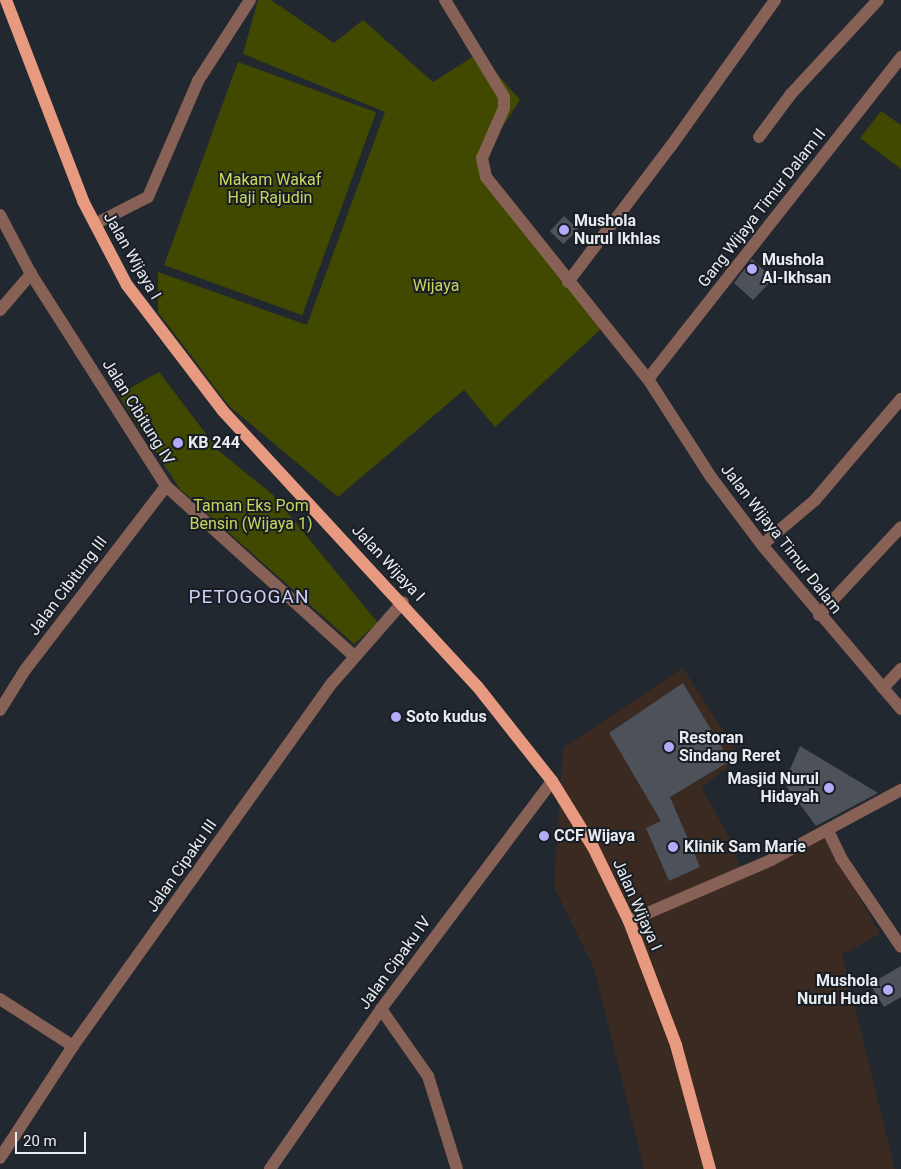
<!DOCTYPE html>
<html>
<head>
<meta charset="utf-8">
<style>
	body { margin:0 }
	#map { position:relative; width:901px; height:1169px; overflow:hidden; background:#22282f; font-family:Roboto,sans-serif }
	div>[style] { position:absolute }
	.commercial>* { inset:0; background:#3b2a22 }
	.green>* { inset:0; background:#414800; transform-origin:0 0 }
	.building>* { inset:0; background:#4c515a; transform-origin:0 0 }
	.minor>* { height:12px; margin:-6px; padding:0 6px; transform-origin:6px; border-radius:6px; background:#876155 }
	.major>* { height:12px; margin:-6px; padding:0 6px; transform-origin:6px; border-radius:6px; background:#e89a81 }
	.dots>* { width:14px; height:14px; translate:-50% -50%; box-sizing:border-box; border:2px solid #191e25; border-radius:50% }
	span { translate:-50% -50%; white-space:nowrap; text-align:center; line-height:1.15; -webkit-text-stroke:4px #191e25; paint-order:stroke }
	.park-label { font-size:16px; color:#c9d85c }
	.street-label { font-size:16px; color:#e8ecf1 }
	.poi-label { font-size:16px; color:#e8ecf1; font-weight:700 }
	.left { translate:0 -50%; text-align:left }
	.right { translate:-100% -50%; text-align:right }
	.quarter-label { font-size:19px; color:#d0ccf8; letter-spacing:1px }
	.scale { position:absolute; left:15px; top:1132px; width:71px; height:22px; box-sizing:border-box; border:2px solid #e8ecf1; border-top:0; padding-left:6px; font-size:15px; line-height:18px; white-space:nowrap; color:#e8ecf1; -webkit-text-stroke:4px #191e25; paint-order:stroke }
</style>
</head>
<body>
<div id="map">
	<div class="commercial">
		<div style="clip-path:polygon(683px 668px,741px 757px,701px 788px,728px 834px,740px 867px,822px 831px,880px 934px,842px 955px,895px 1169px,644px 1169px,594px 968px,554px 887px,563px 748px)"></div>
	</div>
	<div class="green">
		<div style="clip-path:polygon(258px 0,271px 0,334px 43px,363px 20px,433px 82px,479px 53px,520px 100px,479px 163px,601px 329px,495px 427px,464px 390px,338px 497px,229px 406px,158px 312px,158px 272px,307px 325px,385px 112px,243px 54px)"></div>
		<div style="left:238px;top:62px;width:147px;height:216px;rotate:20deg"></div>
		<div style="clip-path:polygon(881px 111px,901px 125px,901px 169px,860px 138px)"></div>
		<div style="clip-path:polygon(159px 372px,219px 451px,273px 495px,378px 623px,354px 644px,180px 489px,118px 395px)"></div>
	</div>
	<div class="building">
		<div style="left:564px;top:216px;width:19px;height:21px;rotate:43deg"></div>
		<div style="clip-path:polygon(752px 259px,773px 279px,753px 300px,734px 283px)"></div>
		<div style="clip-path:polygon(683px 683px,730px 761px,670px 797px,700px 867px,669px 881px,646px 828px,661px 821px,609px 733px)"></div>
		<div style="clip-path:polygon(800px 746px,878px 793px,816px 826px,784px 783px)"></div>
		<div style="clip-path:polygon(901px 966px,901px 997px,884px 1007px,870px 984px)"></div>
	</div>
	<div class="minor">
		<div style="left:445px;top:0;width:114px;rotate:58.7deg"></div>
		<div style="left:504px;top:97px;width:11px;rotate:90deg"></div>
		<div style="left:504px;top:108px;width:55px;rotate:113.7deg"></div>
		<div style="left:482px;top:158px;width:19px;rotate:78deg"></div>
		<div style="left:486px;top:177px;width:259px;rotate:51.3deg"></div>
		<div style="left:648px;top:379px;width:117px;rotate:57.3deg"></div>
		<div style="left:711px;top:477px;width:85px;rotate:53.1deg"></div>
		<div style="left:762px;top:545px;width:215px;rotate:49.7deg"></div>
		<div style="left:759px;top:137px;width:54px;rotate:-53.3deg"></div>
		<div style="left:791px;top:94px;width:128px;rotate:-47.2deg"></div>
		<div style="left:0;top:215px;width:67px;rotate:62.3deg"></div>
		<div style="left:31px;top:274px;width:251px;rotate:57.5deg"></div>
		<div style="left:166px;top:486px;width:252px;rotate:42.1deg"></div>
		<div style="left:95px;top:224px;width:59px;rotate:-27deg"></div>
		<div style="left:148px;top:197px;width:126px;rotate:-66.7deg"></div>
		<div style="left:198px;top:81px;width:96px;rotate:-57.3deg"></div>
		<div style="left:568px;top:282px;width:171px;rotate:-52.9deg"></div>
		<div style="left:671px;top:146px;width:179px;rotate:-54.5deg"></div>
		<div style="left:0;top:310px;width:48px;rotate:-49.3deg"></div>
		<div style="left:648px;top:379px;width:410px;rotate:-51.8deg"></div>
		<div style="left:762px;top:545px;width:70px;rotate:-40.3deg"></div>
		<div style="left:815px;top:500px;width:133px;rotate:-49.6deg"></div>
		<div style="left:819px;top:615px;width:120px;rotate:-47deg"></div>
		<div style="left:883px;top:688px;width:26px;rotate:-47deg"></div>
		<div style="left:0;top:710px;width:47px;rotate:-58deg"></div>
		<div style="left:25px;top:670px;width:232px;rotate:-52.5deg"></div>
		<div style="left:828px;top:831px;width:30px;rotate:64deg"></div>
		<div style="left:841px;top:858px;width:107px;rotate:56deg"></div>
		<div style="left:629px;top:921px;width:155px;rotate:-23.2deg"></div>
		<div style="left:771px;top:860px;width:148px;rotate:-28.3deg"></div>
		<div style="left:0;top:999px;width:87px;rotate:32.8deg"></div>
		<div style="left:381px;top:1009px;width:82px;rotate:55deg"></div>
		<div style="left:428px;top:1076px;width:97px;rotate:72.7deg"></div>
		<div style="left:0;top:1158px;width:134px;rotate:-56.9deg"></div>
		<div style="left:73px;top:1046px;width:447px;rotate:-54.5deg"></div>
		<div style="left:333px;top:682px;width:106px;rotate:-48.8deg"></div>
		<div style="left:270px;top:1169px;width:195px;rotate:-55.2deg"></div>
		<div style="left:381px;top:1009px;width:285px;rotate:-53.1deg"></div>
	</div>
	<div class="major">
		<div style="left:6px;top:0;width:215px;rotate:69deg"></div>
		<div style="left:83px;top:201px;width:95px;rotate:62.4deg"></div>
		<div style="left:127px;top:285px;width:158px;rotate:52.7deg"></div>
		<div style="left:223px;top:411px;width:374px;rotate:47.3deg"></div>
		<div style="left:477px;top:686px;width:121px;rotate:51.7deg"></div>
		<div style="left:552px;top:781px;width:78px;rotate:58.2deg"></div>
		<div style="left:593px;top:847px;width:82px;rotate:64.1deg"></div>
		<div style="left:629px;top:921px;width:133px;rotate:69.2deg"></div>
		<div style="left:676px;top:1045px;width:129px;rotate:74.7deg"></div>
	</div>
	<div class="dots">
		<div style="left:564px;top:230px;background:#b4acf9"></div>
		<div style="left:752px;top:269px;background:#b4acf9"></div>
		<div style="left:178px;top:443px;background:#b4acf9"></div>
		<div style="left:396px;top:717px;background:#b4acf9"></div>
		<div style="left:669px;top:747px;background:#b4acf9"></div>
		<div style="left:829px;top:788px;background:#b4acf9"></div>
		<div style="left:544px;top:836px;background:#b4acf9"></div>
		<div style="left:673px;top:847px;background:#b4acf9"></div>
		<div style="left:888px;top:990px;background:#b4acf9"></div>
	</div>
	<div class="park-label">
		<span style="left:270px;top:189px">Makam Wakaf<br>Haji Rajudin</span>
		<span style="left:436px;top:286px">Wijaya</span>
		<span style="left:251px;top:515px">Taman Eks Pom<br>Bensin (Wijaya 1)</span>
	</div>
	<div class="street-label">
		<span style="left:762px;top:208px;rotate:-52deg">Gang Wijaya Timur Dalam II</span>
		<span style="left:132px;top:256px;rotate:60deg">Jalan Wijaya I</span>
		<span style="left:138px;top:412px;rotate:58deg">Jalan Cibitung IV</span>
		<span style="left:781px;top:539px;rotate:52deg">Jalan Wijaya Timur Dalam</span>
		<span style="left:388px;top:563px;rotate:47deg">Jalan Wijaya I</span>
		<span style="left:68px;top:586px;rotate:-53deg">Jalan Cibitung III</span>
		<span style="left:182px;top:866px;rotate:-55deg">Jalan Cipaku III</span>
		<span style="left:637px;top:905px;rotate:66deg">Jalan Wijaya I</span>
		<span style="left:395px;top:963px;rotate:-54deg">Jalan Cipaku IV</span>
	</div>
	<div class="poi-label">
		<span class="left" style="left:574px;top:230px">Mushola<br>Nurul Ikhlas</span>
		<span class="left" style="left:762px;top:269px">Mushola<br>Al-Ikhsan</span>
		<span class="left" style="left:188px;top:443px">KB 244</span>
		<span class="left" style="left:406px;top:717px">Soto kudus</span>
		<span class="left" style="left:679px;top:747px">Restoran<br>Sindang Reret</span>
		<span class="right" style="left:819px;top:788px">Masjid Nurul<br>Hidayah</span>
		<span class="left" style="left:554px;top:836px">CCF Wijaya</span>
		<span class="left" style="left:684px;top:847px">Klinik Sam Marie</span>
		<span class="right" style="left:878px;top:990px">Mushola<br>Nurul Huda</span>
	</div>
	<div class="quarter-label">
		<span style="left:249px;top:597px">PETOGOGAN</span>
	</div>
	<div class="scale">20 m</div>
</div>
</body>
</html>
